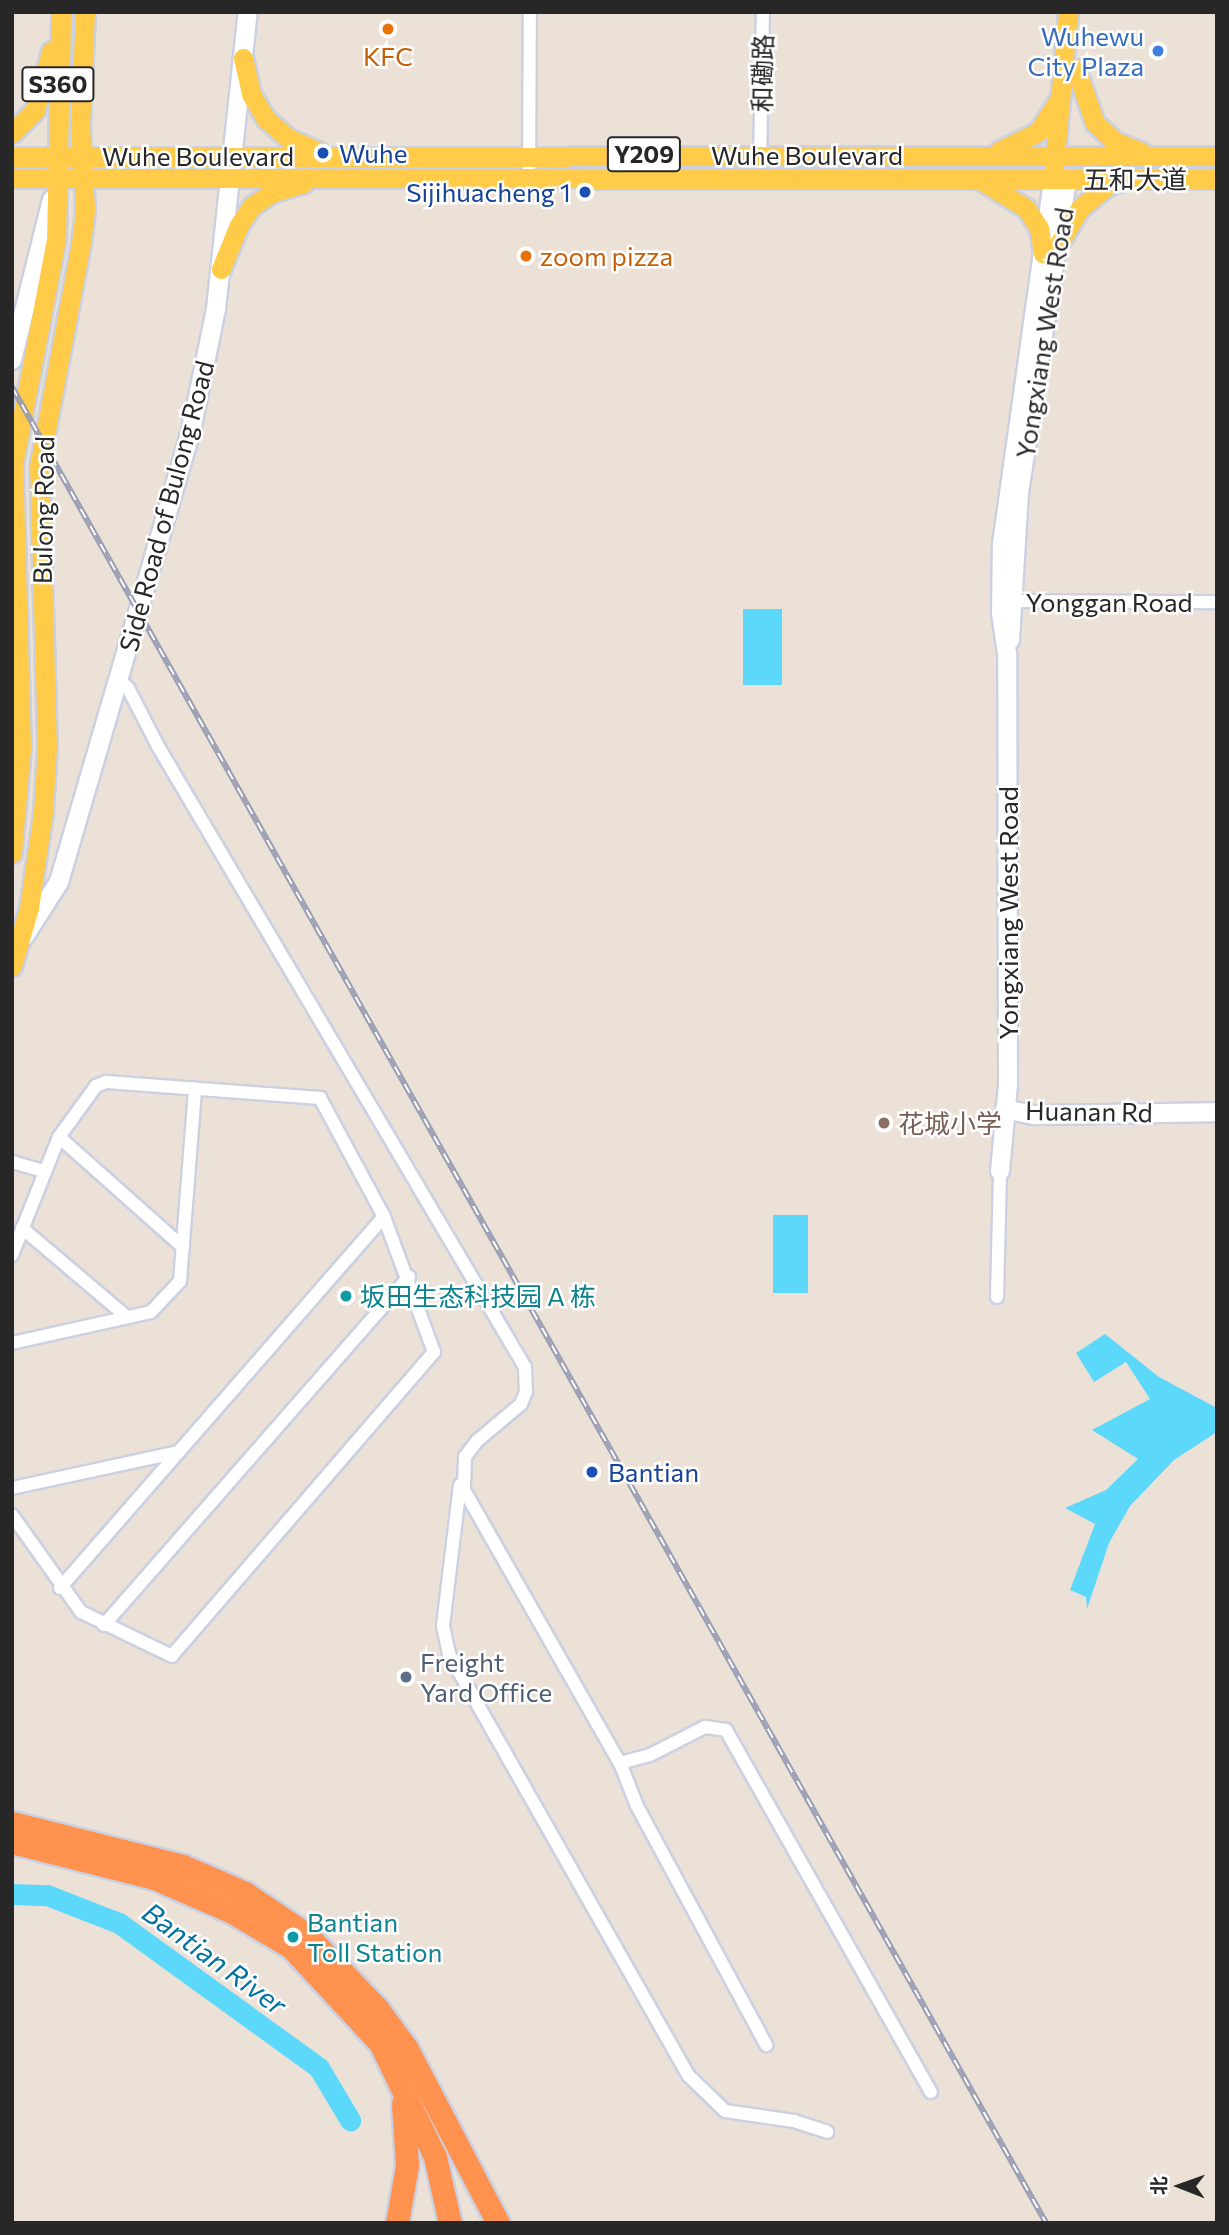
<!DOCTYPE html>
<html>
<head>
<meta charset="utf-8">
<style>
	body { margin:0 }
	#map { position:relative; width:1229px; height:2235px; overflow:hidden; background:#ece1d6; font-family:Commissioner,"Noto Sans SC",sans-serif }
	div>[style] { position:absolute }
	.water>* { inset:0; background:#5cd8fb; transform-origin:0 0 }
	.river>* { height:21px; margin:-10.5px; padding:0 10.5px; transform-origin:10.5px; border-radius:10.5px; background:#5cd8fb }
	.roads { filter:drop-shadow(2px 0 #cbd1e2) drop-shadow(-2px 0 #cbd1e2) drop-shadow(0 2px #cbd1e2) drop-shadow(0 -2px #cbd1e2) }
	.minor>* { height:12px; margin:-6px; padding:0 6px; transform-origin:6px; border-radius:6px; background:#fff }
	.secondary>* { height:18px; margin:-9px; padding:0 9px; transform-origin:9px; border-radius:9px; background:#fff }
	.primary>* { height:19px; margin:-9.5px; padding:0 9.5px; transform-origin:9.5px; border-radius:9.5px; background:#ffcb48 }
	.motorway>* { height:23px; margin:-11.5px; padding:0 11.5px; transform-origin:11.5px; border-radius:11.5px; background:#ff924e }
	.rail>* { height:6px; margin-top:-3px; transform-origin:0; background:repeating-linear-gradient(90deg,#fff 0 10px,#999eb4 0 20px); box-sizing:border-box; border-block:2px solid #999eb4 }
	.dots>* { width:19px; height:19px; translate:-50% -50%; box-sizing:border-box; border:4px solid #fff; border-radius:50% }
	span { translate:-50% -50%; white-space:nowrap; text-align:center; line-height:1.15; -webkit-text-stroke:5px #fff; paint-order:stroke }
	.shield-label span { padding:2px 5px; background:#fff; border:2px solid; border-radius:5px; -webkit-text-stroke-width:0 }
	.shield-label { font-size:24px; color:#272727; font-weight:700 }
	.shop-label { font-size:26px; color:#366cbe }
	.right { translate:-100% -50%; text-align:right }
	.food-label { font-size:26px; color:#c56008 }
	.left { translate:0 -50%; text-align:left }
	.street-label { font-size:26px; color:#272727 }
	.transit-label { font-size:26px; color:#164399 }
	.education-label { font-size:26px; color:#785e54 }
	.culture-label { font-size:26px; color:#0d838f }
	.service-label { font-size:26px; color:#4e5e75 }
	.water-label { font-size:28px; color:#0072a2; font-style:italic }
	.frame { position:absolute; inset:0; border:14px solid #272727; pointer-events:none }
	.north { position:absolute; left:1145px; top:2151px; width:70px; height:70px; -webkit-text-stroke:5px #fff; paint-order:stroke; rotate:271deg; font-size:19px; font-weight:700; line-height:28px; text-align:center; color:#272727 }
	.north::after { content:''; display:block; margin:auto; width:24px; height:32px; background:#272727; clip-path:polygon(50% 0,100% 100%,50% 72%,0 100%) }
</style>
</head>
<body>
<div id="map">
	<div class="water">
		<div style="left:743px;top:609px;width:39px;height:76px"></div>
		<div style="left:773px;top:1215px;width:35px;height:78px"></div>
		<div style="clip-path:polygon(1105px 1334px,1159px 1377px,1217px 1408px,1217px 1432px,1174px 1460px,1130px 1506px,1109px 1543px,1087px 1609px,1086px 1597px,1070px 1590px,1095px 1524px,1065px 1508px,1106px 1490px,1138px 1459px,1092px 1430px,1150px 1399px,1126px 1362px,1094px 1382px,1076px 1353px)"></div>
	</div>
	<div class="river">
		<div style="left:12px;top:1894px;width:35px;rotate:2deg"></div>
		<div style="left:47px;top:1895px;width:77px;rotate:21.3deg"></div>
		<div style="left:119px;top:1923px;width:247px;rotate:35.9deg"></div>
		<div style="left:319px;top:2068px;width:61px;rotate:59.2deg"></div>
	</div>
	<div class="roads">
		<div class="minor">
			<div style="left:760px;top:162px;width:150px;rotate:-88.9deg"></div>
			<div style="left:529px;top:176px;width:164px;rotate:-89.7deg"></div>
			<div style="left:1005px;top:601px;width:212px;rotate:0.3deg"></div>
			<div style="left:118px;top:678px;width:14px;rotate:45deg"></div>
			<div style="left:128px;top:688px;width:68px;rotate:62.7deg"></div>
			<div style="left:159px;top:748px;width:719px;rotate:59.41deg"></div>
			<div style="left:525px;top:1367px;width:25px;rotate:88deg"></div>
			<div style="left:526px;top:1392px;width:13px;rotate:113deg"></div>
			<div style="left:521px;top:1404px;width:57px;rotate:139.9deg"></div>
			<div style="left:477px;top:1441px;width:20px;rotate:127deg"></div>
			<div style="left:465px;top:1457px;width:33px;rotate:92deg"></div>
			<div style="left:464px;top:1490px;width:314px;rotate:60.3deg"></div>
			<div style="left:620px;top:1763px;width:46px;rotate:68.4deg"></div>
			<div style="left:637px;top:1806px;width:272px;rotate:61.6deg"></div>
			<div style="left:59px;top:1137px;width:166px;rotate:41.6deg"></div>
			<div style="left:12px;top:1162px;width:32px;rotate:16deg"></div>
			<div style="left:22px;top:1228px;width:138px;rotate:40.3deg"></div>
			<div style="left:12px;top:1255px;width:127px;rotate:-68.3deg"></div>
			<div style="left:59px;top:1137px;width:63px;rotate:-54deg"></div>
			<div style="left:96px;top:1086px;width:11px;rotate:-22deg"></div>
			<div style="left:106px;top:1082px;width:215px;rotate:4.3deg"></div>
			<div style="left:320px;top:1098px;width:135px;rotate:61.7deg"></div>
			<div style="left:384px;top:1217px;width:144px;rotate:69.7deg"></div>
			<div style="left:434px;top:1352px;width:401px;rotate:130.8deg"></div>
			<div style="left:172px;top:1656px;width:101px;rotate:-154.2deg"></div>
			<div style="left:81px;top:1612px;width:119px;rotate:-125.4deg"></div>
			<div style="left:997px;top:1297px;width:126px;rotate:-88.6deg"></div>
			<div style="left:12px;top:1343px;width:142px;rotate:-12.6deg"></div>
			<div style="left:151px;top:1312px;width:42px;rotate:-46.9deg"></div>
			<div style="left:180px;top:1281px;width:193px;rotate:-85.5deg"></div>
			<div style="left:460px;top:1485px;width:142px;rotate:96.9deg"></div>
			<div style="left:443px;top:1626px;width:29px;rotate:78deg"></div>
			<div style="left:449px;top:1654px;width:485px;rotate:60.4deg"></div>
			<div style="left:689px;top:2076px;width:50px;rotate:44.2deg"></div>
			<div style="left:725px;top:2111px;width:70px;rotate:8.2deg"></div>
			<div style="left:794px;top:2121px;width:35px;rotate:18deg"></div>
			<div style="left:12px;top:1488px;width:171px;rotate:-12.2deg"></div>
			<div style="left:60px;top:1588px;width:493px;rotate:-48.9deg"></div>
			<div style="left:104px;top:1625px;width:463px;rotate:-48.8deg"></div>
			<div style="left:620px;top:1763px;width:31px;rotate:-15deg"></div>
			<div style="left:650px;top:1755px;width:62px;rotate:-27deg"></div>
			<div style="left:705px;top:1727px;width:21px;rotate:8deg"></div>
			<div style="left:726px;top:1730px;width:416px;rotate:60.5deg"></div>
		</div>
		<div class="secondary">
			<div style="left:12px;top:360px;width:165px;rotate:-76deg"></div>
			<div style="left:1010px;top:640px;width:147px;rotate:-86.5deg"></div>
			<div style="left:1019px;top:493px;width:318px;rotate:-81.3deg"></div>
			<div style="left:24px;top:937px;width:65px;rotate:-57.5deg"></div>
			<div style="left:59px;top:882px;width:475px;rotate:-73.7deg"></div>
			<div style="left:192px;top:426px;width:119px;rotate:-78.4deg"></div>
			<div style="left:216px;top:309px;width:299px;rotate:-83.9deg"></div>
			<div style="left:1005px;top:1109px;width:29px;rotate:12deg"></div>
			<div style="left:1033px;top:1115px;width:184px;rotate:-0.9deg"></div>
			<div style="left:1000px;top:1171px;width:87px;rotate:-84.7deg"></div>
			<div style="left:1008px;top:1084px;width:430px;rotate:-90.1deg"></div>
			<div style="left:1007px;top:654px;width:41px;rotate:-98.3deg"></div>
			<div style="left:1001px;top:613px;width:69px;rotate:-89.2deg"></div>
			<div style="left:1002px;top:544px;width:369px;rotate:-82deg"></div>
		</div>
		<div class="primary">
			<div style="left:243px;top:58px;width:37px;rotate:77deg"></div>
			<div style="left:251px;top:94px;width:29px;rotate:59deg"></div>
			<div style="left:266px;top:119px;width:29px;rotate:41deg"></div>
			<div style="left:288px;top:138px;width:34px;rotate:24deg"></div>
			<div style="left:1076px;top:69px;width:57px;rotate:70.6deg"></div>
			<div style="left:1095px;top:123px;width:26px;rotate:43deg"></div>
			<div style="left:1114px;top:141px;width:29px;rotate:22deg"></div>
			<div style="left:12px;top:133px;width:33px;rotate:-45deg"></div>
			<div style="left:35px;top:110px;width:61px;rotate:-74.8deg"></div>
			<div style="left:999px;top:151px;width:43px;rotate:-26deg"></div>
			<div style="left:1038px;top:132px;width:38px;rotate:-57deg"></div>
			<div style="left:12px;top:157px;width:1205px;rotate:-0.05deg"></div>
			<div style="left:1054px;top:167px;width:156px;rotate:-84.8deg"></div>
			<div style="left:12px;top:178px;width:1205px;rotate:0.05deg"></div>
			<div style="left:980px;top:180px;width:54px;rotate:31.3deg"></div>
			<div style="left:1026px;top:208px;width:24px;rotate:57deg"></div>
			<div style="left:1039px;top:228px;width:26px;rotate:81deg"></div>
			<div style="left:1057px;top:247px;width:45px;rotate:-59.5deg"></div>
			<div style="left:1080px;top:208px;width:36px;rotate:-39deg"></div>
			<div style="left:1108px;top:185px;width:11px;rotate:-15deg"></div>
			<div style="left:221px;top:269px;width:48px;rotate:-67.8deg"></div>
			<div style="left:239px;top:225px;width:23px;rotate:-56deg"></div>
			<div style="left:252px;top:206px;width:23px;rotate:-34deg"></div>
			<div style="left:271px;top:193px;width:34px;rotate:-17deg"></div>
			<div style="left:12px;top:853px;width:106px;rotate:-85.1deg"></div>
			<div style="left:21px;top:747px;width:282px;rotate:-91.6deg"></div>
			<div style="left:13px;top:465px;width:229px;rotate:-79.2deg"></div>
			<div style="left:56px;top:240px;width:228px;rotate:-88.7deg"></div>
			<div style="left:12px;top:966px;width:60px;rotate:-73.7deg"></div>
			<div style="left:29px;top:908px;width:97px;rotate:-81.7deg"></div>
			<div style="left:43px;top:812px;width:65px;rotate:-86.5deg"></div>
			<div style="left:47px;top:747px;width:280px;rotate:-91.6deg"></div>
			<div style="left:39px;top:467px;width:228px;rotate:-79.4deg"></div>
			<div style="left:81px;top:243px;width:35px;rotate:-83deg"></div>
			<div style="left:85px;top:208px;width:82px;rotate:-93.5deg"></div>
			<div style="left:80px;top:126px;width:114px;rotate:-87.5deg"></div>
		</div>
		<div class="motorway">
			<div style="left:12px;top:1823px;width:176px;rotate:14.1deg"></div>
			<div style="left:183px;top:1866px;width:68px;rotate:23.5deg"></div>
			<div style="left:245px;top:1893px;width:73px;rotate:33.9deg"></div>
			<div style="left:306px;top:1934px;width:103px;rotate:46.2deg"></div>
			<div style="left:377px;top:2008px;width:51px;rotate:53.8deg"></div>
			<div style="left:407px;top:2049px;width:196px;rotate:62.4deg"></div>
			<div style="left:12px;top:1842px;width:146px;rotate:14.2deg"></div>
			<div style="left:154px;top:1878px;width:87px;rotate:23.6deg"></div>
			<div style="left:234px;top:1913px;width:66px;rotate:30.8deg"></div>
			<div style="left:291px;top:1947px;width:131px;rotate:47.2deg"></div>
			<div style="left:380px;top:2043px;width:127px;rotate:64.2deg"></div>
			<div style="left:435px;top:2157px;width:68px;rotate:77.2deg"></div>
			<div style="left:397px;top:2223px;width:59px;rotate:-80.2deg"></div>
			<div style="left:407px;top:2165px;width:61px;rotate:-93.8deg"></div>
		</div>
	</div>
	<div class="rail">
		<div style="left:12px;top:387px;width:2107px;rotate:60.61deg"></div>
	</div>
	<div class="dots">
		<div style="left:388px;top:29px;background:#e8710a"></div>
		<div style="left:1158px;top:51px;background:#3f7fe0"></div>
		<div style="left:323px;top:153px;background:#1a4fb4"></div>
		<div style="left:585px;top:192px;background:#1a4fb4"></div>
		<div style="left:526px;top:256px;background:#e8710a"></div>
		<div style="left:884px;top:1123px;background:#8d6e63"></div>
		<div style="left:346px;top:1296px;background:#0f9aa8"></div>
		<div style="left:592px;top:1472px;background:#1a4fb4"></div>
		<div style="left:406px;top:1677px;background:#5c6f8a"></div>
		<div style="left:293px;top:1937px;background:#0f9aa8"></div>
	</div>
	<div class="shield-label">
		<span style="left:58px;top:84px">S360</span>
		<span style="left:644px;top:154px">Y209</span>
	</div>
	<div class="shop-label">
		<span class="right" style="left:1144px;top:51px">Wuhewu<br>City Plaza</span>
	</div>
	<div class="food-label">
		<span style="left:388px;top:56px">KFC</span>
		<span class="left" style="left:540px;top:256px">zoom pizza</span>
	</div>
	<div class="street-label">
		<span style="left:762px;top:73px;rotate:-89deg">和磡路</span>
		<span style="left:807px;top:155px">Wuhe Boulevard</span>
		<span style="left:198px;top:156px">Wuhe Boulevard</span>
		<span style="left:1135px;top:179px">五和大道</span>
		<span style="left:1044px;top:333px;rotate:-81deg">Yongxiang West Road</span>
		<span style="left:166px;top:506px;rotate:-75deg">Side Road of Bulong Road</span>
		<span style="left:43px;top:510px;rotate:-89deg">Bulong Road</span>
		<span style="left:1109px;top:602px">Yonggan Road</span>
		<span style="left:1008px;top:913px;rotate:-90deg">Yongxiang West Road</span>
		<span style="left:1089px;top:1111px;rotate:1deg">Huanan Rd</span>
	</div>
	<div class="transit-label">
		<span class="left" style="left:339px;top:153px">Wuhe</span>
		<span class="right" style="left:571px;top:192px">Sijihuacheng 1</span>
		<span class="left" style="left:608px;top:1472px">Bantian</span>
	</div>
	<div class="education-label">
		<span class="left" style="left:898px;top:1123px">花城小学</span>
	</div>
	<div class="culture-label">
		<span class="left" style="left:360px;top:1296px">坂田生态科技园 A 栋</span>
		<span class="left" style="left:307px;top:1937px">Bantian<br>Toll Station</span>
	</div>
	<div class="service-label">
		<span class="left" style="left:420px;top:1677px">Freight<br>Yard Office</span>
	</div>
	<div class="water-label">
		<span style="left:215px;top:1958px;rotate:36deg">Bantian River</span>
	</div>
	<div class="frame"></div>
	<div class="north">北</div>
</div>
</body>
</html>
